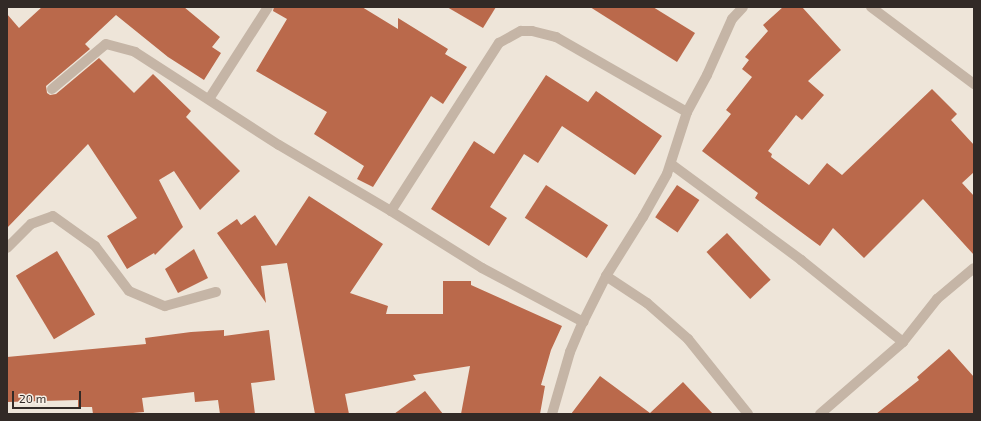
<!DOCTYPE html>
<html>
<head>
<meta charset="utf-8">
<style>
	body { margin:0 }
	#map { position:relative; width:981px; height:421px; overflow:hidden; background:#eee5d9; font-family:"Exo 2",sans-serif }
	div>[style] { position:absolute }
	.building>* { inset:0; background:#ba694b; transform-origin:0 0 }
	.street>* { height:10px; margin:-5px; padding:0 5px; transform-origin:5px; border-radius:5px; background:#c5b5a6 }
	span { translate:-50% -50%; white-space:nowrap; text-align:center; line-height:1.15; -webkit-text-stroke:3px #f7efe5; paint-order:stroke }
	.frame { position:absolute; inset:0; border:8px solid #322a26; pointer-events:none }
	.scale { position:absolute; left:12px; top:391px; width:69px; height:18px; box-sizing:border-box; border:2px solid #322a26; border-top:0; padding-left:5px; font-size:12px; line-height:14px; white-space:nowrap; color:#322a26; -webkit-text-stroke:3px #f7efe5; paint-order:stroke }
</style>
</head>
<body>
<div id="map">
	<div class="building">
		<div style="clip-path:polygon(42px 7px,184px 7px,220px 37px,212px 47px,221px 53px,204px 80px,168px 57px,116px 15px,85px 44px,90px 49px,46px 86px,47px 93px,50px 95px,56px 94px,99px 58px,134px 93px,153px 74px,191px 111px,186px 117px,240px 171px,200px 210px,174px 171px,159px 180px,183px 227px,155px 255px,154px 253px,127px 269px,107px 236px,137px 218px,88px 144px,7px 228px,7px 14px,19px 28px)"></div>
		<div style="clip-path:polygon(274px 7px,362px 7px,398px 29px,398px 18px,448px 49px,445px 54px,467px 67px,443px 104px,431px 96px,373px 187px,357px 179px,364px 166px,314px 134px,327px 112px,256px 71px,287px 19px,273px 11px)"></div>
		<div style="clip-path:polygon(447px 7px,496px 7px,483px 28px)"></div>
		<div style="clip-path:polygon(590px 7px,653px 7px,695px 33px,677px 62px)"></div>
		<div style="clip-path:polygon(783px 7px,802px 7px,841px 50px,808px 81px,824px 95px,802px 120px,796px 115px,768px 151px,772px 154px,771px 157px,809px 185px,827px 163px,842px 175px,932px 89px,957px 114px,951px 120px,974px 145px,974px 172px,962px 183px,974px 196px,974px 255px,923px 199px,864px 258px,833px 228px,820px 246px,755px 198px,758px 193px,702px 151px,731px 114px,726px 110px,752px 77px,742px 69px,749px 60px,745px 57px,768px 31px,763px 25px)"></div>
		<div style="clip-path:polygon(546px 75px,588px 102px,596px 91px,662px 136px,635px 175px,562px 126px,538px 163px,524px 154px,490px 207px,507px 218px,489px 246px,431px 209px,474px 141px,494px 154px)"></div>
		<div style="left:546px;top:185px;width:74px;height:39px;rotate:33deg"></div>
		<div style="left:677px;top:185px;width:27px;height:39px;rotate:34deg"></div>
		<div style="clip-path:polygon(309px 196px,383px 244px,350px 293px,388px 306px,386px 314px,443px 314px,443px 281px,471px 281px,471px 285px,562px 326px,551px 350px,541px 385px,545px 386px,540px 414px,461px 414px,470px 366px,413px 375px,416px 380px,345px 394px,349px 414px,315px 414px,287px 263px,261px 266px,266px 303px,217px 233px,237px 219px,241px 225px,255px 215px,276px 246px)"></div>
		<div style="left:727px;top:233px;width:64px;height:28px;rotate:47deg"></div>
		<div style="clip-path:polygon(194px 249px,208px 278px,178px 293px,165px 269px)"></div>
		<div style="left:57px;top:251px;width:74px;height:48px;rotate:59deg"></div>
		<div style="clip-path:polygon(224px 330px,224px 336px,269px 330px,275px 380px,251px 383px,255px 414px,220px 414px,218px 400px,195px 402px,194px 392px,142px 398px,144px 412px,122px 414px,93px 414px,92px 407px,78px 407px,78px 400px,7px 402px,7px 357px,146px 344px,145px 338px,191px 332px)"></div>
		<div style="clip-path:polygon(949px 349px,974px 377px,974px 414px,876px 414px,919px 380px,917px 377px)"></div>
		<div style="clip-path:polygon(600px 376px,650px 413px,683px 382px,713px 414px,571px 414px)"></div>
		<div style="clip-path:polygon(425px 391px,443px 414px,394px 414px)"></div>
	</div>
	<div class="street">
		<div style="left:871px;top:7px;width:129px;rotate:36.8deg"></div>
		<div style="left:52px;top:89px;width:70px;rotate:-39.8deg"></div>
		<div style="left:106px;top:44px;width:30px;rotate:15deg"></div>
		<div style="left:135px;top:52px;width:171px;rotate:32.9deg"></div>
		<div style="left:279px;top:145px;width:130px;rotate:30.5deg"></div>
		<div style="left:391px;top:211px;width:107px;rotate:32.1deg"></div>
		<div style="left:482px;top:268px;width:115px;rotate:28.1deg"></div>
		<div style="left:209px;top:99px;width:109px;rotate:-57.3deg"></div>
		<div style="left:671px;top:164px;width:162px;rotate:36.4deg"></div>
		<div style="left:801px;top:260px;width:131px;rotate:38.8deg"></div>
		<div style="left:391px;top:211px;width:200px;rotate:-57.3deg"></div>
		<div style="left:499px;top:43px;width:25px;rotate:-29deg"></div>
		<div style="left:521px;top:31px;width:11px"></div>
		<div style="left:532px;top:31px;width:25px;rotate:14deg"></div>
		<div style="left:556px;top:37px;width:151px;rotate:29.8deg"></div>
		<div style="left:7px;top:248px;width:34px;rotate:-45deg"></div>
		<div style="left:31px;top:224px;width:23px;rotate:-20deg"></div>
		<div style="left:53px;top:216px;width:52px;rotate:35.5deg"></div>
		<div style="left:95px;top:246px;width:56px;rotate:52.9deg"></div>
		<div style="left:129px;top:291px;width:39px;rotate:23deg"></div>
		<div style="left:165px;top:306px;width:53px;rotate:-15.4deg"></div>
		<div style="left:606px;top:276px;width:49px;rotate:33.4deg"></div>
		<div style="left:647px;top:303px;width:55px;rotate:41.3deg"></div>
		<div style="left:688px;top:339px;width:96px;rotate:51.3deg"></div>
		<div style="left:552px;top:414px;width:65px;rotate:-73.8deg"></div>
		<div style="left:570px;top:352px;width:33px;rotate:-67deg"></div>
		<div style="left:583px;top:322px;width:51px;rotate:-63.4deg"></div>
		<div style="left:606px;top:276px;width:70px;rotate:-57.9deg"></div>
		<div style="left:643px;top:217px;width:49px;rotate:-60.8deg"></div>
		<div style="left:667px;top:174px;width:65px;rotate:-72.1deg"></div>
		<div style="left:687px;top:112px;width:42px;rotate:-61.6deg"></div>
		<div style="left:707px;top:75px;width:61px;rotate:-65.9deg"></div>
		<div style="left:732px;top:19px;width:16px;rotate:-47deg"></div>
		<div style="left:820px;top:414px;width:110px;rotate:-40.9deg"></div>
		<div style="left:903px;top:342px;width:55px;rotate:-51.7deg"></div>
		<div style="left:937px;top:299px;width:48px;rotate:-40deg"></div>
	</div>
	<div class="frame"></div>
	<div class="scale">20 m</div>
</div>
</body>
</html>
